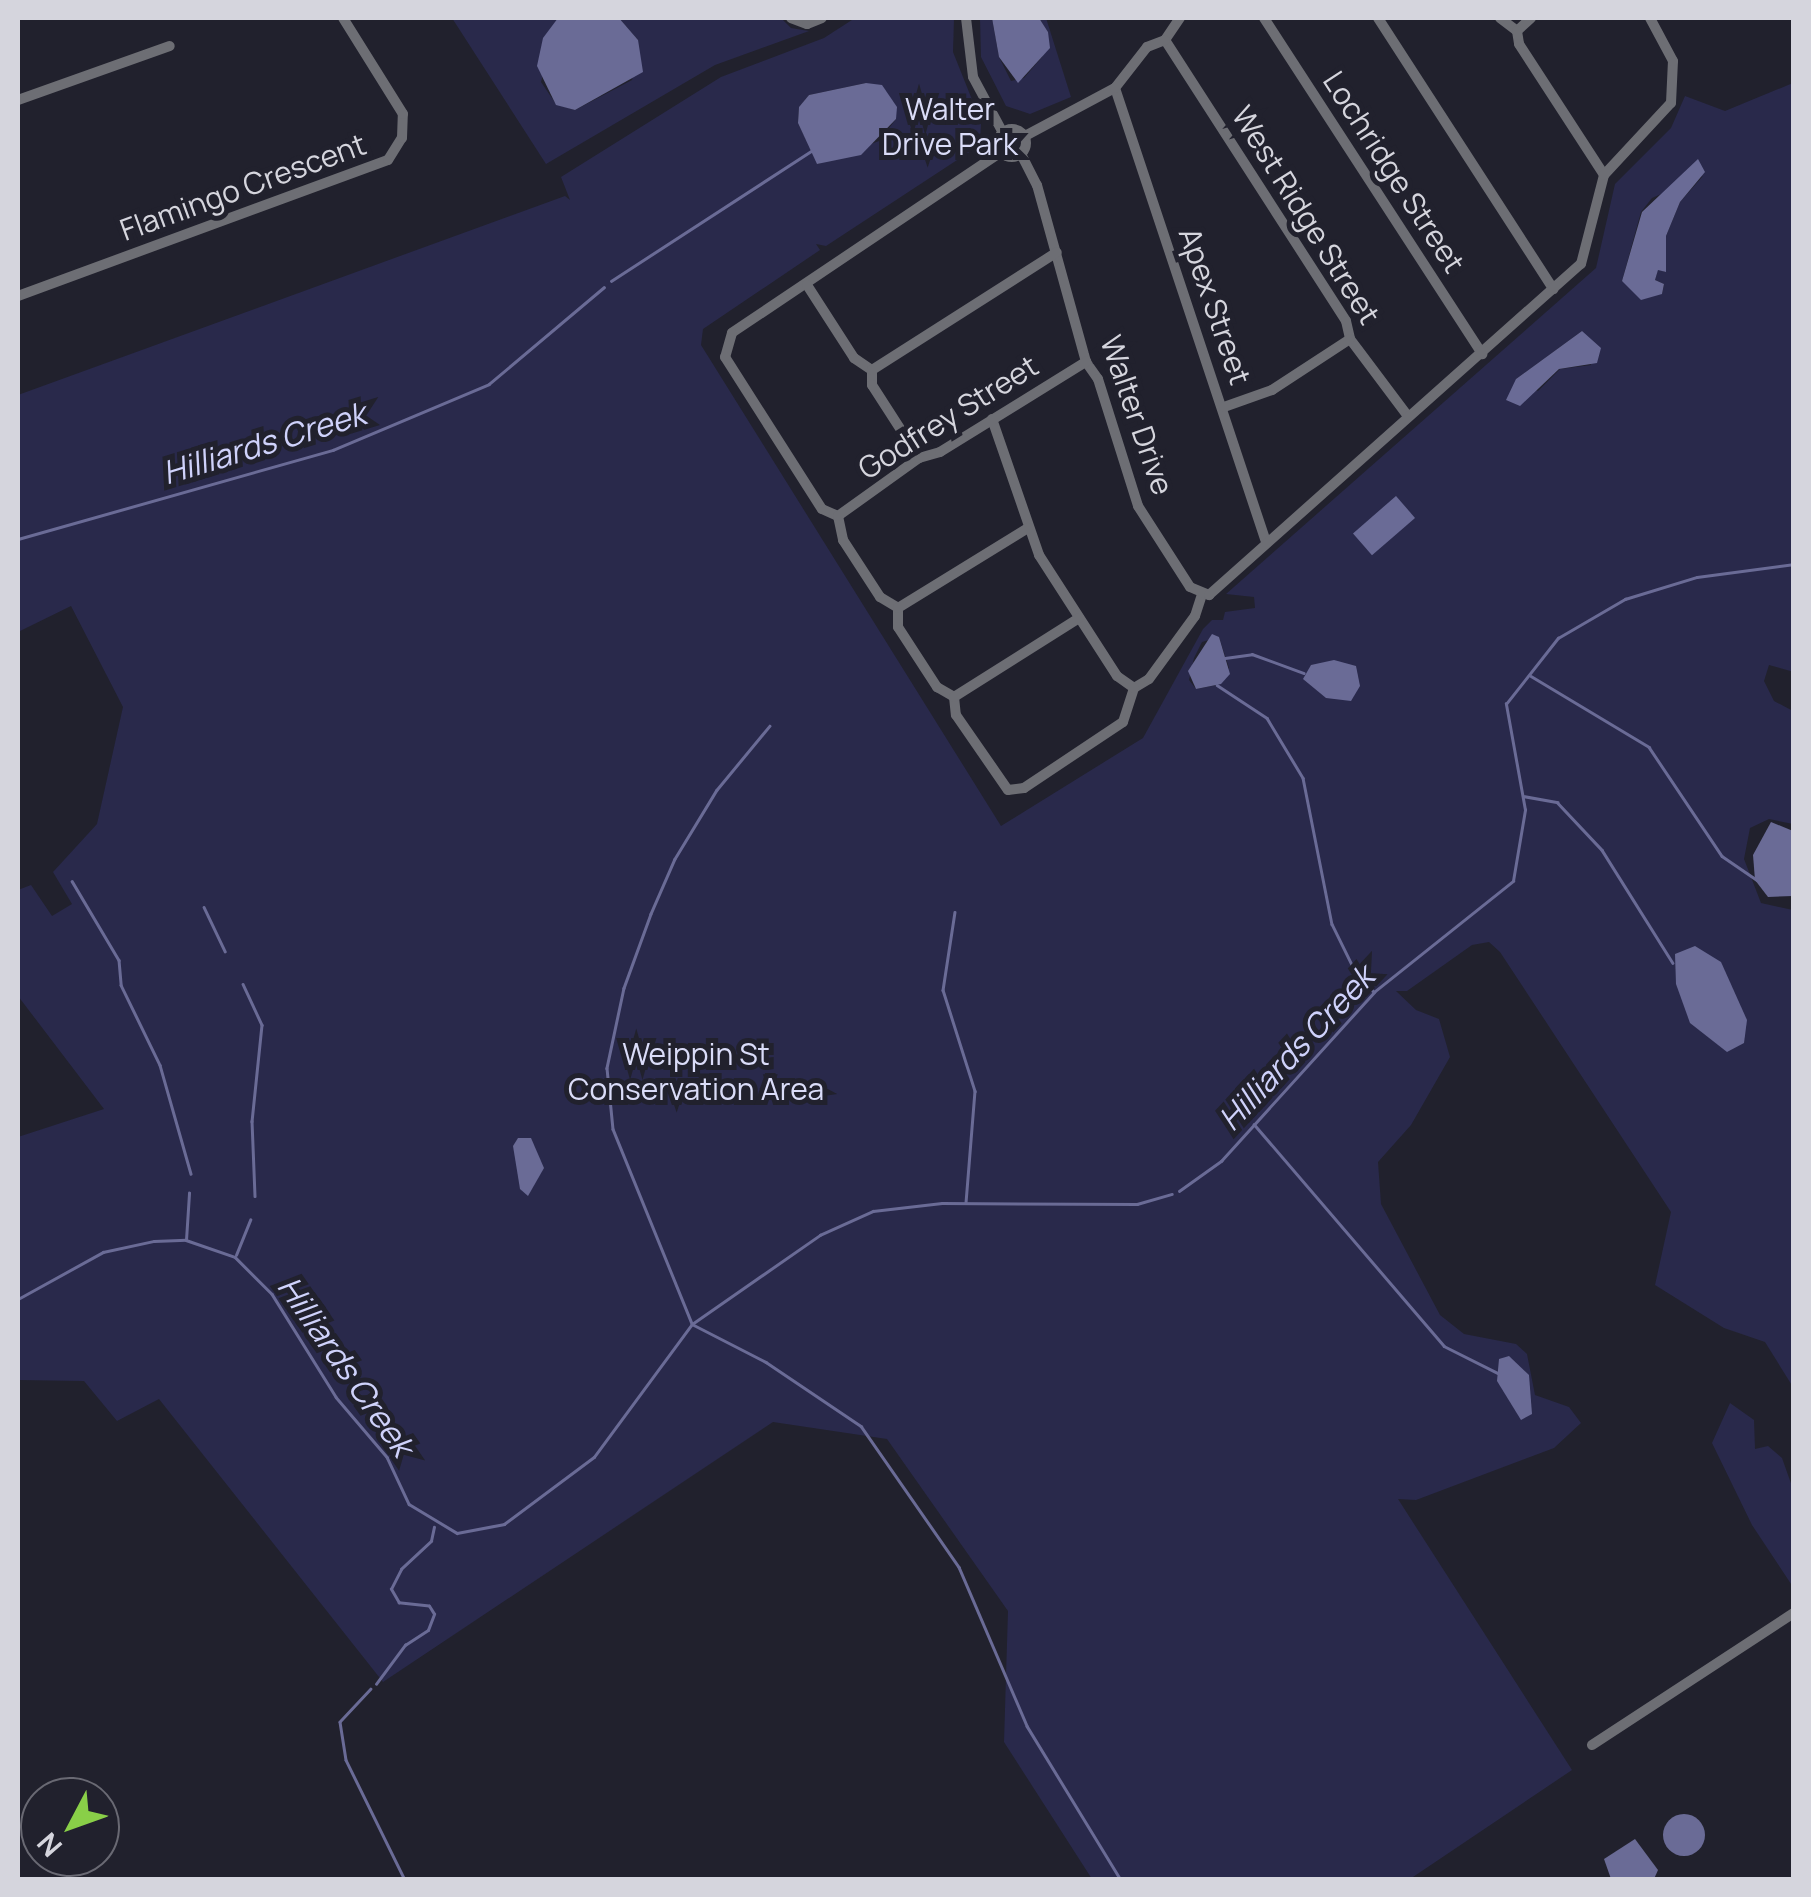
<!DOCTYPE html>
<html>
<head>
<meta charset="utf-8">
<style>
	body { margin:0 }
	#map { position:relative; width:1811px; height:1897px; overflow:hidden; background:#21212d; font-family:Manrope,sans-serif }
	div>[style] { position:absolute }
	.green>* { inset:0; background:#29294b }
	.water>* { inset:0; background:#6a6b96; transform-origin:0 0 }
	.round { border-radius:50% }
	.stream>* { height:2.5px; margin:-1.25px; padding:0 1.25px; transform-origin:1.25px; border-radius:1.25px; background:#6a6b96 }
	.minor>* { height:10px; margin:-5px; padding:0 5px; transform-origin:5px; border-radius:5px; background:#6d6e74 }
	.minor>.ring { margin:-5px; padding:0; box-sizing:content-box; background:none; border:10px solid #6d6e74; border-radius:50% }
	span { translate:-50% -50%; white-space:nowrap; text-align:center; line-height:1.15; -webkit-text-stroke:10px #21212d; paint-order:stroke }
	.park-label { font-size:30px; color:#dadcf8 }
	.street-label { font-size:30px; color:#d5d5dd }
	.water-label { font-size:32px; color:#cfd2fb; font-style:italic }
	.frame { position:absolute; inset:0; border:20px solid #d5d5dd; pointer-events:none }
	.north { position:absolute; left:20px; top:1777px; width:100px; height:100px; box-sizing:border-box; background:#21212d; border:2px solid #696973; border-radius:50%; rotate:229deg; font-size:28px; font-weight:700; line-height:40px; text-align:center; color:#d5d5dd }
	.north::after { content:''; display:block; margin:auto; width:35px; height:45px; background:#89cf48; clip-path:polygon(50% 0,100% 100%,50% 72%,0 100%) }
</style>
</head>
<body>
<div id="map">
	<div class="green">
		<div style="clip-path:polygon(452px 18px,558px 18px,541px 82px,556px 104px,575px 110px,632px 80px,638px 40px,619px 18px,781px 18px,791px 28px,809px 31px,715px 65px,546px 164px)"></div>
		<div style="clip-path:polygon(evenodd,855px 18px,954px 18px,953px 52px,981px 122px,980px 145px,826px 246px,816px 244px,820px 250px,703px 329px,701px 345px,1001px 826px,1143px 738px,1203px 629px,1212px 620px,1223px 620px,1225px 612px,1255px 608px,1254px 597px,1226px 594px,1596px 268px,1615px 184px,1671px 128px,1685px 96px,1725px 111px,1793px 83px,1794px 672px,1769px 665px,1764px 681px,1774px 701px,1793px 711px,1793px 824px,1769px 819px,1750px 828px,1744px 859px,1761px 903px,1793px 910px,1793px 1387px,1765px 1342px,1724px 1328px,1655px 1285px,1671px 1212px,1500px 952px,1489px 942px,1472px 945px,1407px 991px,1396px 991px,1416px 1010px,1439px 1019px,1450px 1057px,1411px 1125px,1378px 1162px,1381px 1204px,1440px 1315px,1464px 1334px,1516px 1344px,1527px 1354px,1535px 1395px,1569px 1407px,1581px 1423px,1554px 1448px,1416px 1500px,1398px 1499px,1572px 1770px,1410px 1879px,1092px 1879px,1004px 1742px,1008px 1611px,887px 1439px,773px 1422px,383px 1682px,159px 1399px,117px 1421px,84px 1381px,18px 1380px,18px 1137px,104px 1109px,18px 996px,18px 890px,31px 885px,52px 916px,72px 904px,53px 872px,97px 824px,123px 707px,71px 606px,18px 632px,18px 395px,565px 196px,570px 200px,561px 177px,721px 77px,824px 38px,855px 18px,866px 83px,896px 119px,879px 141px,818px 164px,798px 123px,799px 107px,809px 95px,866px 83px,855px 18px,1703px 176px,1680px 202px,1666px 236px,1665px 272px,1658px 269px,1655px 280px,1664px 284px,1662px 294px,1622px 281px,1641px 212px,1652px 198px,1703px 176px,855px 18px,1582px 331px,1591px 365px,1560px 369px,1538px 391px,1516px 379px,1582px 331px,855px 18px,1219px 637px,1229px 668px,1217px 685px,1196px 689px,1189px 680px,1194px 658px,1202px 642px,1219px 637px)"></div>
		<div style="clip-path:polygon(980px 18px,992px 18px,999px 57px,1011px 81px,1024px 78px,1042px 57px,1048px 32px,1039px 18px,1046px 18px,1071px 97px,1030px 114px,1006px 106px,981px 57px)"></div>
		<div style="clip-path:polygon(1730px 1403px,1754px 1420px,1755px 1449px,1768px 1446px,1782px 1458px,1793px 1489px,1793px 1587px,1752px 1525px,1712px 1443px)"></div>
	</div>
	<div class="water">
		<div style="clip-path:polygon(558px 18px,619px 18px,638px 40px,643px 72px,575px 110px,556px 105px,537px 66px,543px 38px)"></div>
		<div style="clip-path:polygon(992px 18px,1039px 18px,1048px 32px,1050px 48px,1018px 83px,999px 57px)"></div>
		<div style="clip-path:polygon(866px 83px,882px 85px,897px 107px,896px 119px,861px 155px,817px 164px,798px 123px,799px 107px,809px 95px)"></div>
		<div style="clip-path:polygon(1698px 159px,1705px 172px,1680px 202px,1666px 236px,1666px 272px,1658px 270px,1655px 280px,1664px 284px,1662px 294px,1641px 300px,1622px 281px,1642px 212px)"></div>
		<div style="clip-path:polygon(1582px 331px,1601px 348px,1597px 363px,1559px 369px,1520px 406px,1506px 400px,1516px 379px)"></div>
		<div style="left:1396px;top:496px;width:29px;height:57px;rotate:49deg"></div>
		<div style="clip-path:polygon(1212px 634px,1219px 637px,1230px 674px,1221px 684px,1196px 689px,1188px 671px)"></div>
		<div style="clip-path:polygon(1334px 660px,1356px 666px,1360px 686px,1351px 701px,1326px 698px,1303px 679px,1311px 665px)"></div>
		<div style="clip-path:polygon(1771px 822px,1793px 831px,1793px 896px,1768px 897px,1755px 880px,1753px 855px)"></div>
		<div style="clip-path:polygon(1695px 946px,1721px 962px,1747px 1020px,1744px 1043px,1727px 1052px,1690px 1023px,1676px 984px,1675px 954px)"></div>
		<div style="clip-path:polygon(518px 1138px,531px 1138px,544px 1168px,528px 1196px,520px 1189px,513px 1146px)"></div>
		<div style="clip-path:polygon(1509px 1356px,1529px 1375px,1532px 1414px,1521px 1420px,1497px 1381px,1499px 1359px)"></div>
		<div class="round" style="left:1663px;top:1814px;width:42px;height:42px"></div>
		<div style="clip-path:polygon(1635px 1839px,1658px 1870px,1654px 1879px,1611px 1879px,1604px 1859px)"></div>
	</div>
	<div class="stream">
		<div style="left:611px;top:281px;width:239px;rotate:-33deg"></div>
		<div style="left:18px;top:539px;width:327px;rotate:-15.8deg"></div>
		<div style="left:333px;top:450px;width:169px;rotate:-22.9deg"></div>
		<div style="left:489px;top:384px;width:150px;rotate:-40.1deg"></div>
		<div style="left:1225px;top:658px;width:27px;rotate:-8deg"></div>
		<div style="left:1252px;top:654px;width:55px;rotate:20.1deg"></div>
		<div style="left:1531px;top:676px;width:138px;rotate:31deg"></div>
		<div style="left:1649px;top:747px;width:131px;rotate:56.2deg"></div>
		<div style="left:1722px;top:856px;width:42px;rotate:34.4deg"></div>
		<div style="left:1217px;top:685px;width:60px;rotate:33.4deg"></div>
		<div style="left:1267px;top:718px;width:70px;rotate:59deg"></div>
		<div style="left:1303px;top:778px;width:149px;rotate:78.8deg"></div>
		<div style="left:1332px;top:924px;width:50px;rotate:63.9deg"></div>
		<div style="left:1354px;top:969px;width:29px;rotate:49deg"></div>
		<div style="left:770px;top:726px;width:83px;rotate:129.6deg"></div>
		<div style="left:717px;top:790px;width:81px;rotate:121.3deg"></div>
		<div style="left:675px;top:859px;width:60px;rotate:113.6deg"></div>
		<div style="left:651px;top:914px;width:79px;rotate:110deg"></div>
		<div style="left:624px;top:988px;width:82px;rotate:102deg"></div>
		<div style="left:607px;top:1068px;width:61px;rotate:84.4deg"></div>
		<div style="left:613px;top:1129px;width:210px;rotate:67.9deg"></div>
		<div style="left:692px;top:1324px;width:83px;rotate:27.2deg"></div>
		<div style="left:766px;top:1362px;width:115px;rotate:34deg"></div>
		<div style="left:861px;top:1426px;width:172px;rotate:55.2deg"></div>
		<div style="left:959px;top:1567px;width:173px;rotate:66.8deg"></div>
		<div style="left:1027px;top:1726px;width:180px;rotate:58.6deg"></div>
		<div style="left:1523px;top:796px;width:35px;rotate:10deg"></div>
		<div style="left:1557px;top:802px;width:66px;rotate:46.8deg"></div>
		<div style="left:1602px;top:850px;width:133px;rotate:57.9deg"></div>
		<div style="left:72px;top:881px;width:92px;rotate:59.3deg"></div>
		<div style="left:119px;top:960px;width:25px;rotate:85deg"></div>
		<div style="left:121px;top:985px;width:89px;rotate:64deg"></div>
		<div style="left:160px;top:1065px;width:113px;rotate:74.1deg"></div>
		<div style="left:204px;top:907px;width:49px;rotate:64.5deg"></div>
		<div style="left:955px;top:912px;width:79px;rotate:98.7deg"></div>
		<div style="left:943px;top:990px;width:106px;rotate:72.4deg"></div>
		<div style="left:975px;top:1091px;width:112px;rotate:94.6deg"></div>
		<div style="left:243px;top:984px;width:45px;rotate:65.1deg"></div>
		<div style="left:262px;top:1025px;width:97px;rotate:95.9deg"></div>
		<div style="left:252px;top:1121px;width:75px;rotate:87.7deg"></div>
		<div style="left:1254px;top:1124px;width:292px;rotate:49.4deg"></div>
		<div style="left:1444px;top:1346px;width:60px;rotate:26.6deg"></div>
		<div style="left:1179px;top:1191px;width:52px;rotate:-35.5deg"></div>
		<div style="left:1221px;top:1161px;width:228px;rotate:-47.8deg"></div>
		<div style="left:1374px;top:992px;width:178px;rotate:-38.6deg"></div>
		<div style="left:1513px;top:881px;width:72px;rotate:-80.4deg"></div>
		<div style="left:1525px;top:810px;width:108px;rotate:-100.2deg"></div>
		<div style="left:1506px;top:704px;width:84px;rotate:-51.8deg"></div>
		<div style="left:1558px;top:638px;width:78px;rotate:-30.2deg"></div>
		<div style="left:1625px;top:599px;width:75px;rotate:-17deg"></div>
		<div style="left:1697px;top:577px;width:98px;rotate:-7.6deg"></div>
		<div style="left:186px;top:1240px;width:47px;rotate:-86.3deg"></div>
		<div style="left:236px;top:1255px;width:38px;rotate:-68deg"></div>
		<div style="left:18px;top:1299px;width:97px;rotate:-28.9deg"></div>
		<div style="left:103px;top:1252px;width:52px;rotate:-12.2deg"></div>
		<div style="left:154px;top:1241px;width:32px;rotate:-2deg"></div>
		<div style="left:186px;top:1240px;width:52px;rotate:19.1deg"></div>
		<div style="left:235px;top:1257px;width:52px;rotate:45deg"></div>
		<div style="left:272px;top:1294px;width:121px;rotate:58.1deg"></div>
		<div style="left:336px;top:1397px;width:79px;rotate:49.6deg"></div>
		<div style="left:387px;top:1457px;width:52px;rotate:64.9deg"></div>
		<div style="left:409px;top:1504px;width:56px;rotate:31.1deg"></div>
		<div style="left:457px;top:1533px;width:48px;rotate:-10.8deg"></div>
		<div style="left:504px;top:1524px;width:112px;rotate:-36.7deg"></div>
		<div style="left:594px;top:1457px;width:165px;rotate:-53.6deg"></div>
		<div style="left:692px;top:1324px;width:156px;rotate:-34.8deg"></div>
		<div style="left:820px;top:1235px;width:58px;rotate:-24.4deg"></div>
		<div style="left:873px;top:1211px;width:69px;rotate:-6.6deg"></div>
		<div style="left:942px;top:1203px;width:195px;rotate:0.3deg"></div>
		<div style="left:1137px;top:1204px;width:36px;rotate:-16deg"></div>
		<div style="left:376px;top:1684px;width:49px;rotate:-53.4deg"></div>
		<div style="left:405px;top:1645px;width:27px;rotate:-33deg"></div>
		<div style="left:428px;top:1630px;width:17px;rotate:-69deg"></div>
		<div style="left:434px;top:1614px;width:9px;rotate:-122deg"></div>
		<div style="left:429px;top:1606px;width:30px;rotate:-174deg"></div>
		<div style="left:399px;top:1603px;width:16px;rotate:-120deg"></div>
		<div style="left:391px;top:1589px;width:22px;rotate:-63deg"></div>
		<div style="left:401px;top:1569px;width:41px;rotate:-43deg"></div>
		<div style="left:431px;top:1541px;width:14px;rotate:-78deg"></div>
		<div style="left:371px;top:1689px;width:45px;rotate:133.2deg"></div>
		<div style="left:340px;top:1722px;width:38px;rotate:81deg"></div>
		<div style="left:346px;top:1760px;width:134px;rotate:63.8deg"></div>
	</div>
	<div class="minor">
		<div style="left:791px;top:18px;width:17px;rotate:21deg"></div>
		<div style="left:807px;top:24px;width:16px;rotate:-22deg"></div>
		<div style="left:966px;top:18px;width:59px;rotate:83.2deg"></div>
		<div style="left:973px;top:77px;width:61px;rotate:61.8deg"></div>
		<div style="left:1264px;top:18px;width:401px;rotate:57deg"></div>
		<div style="left:1378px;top:18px;width:323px;rotate:57.1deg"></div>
		<div style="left:1500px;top:18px;width:21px;rotate:37deg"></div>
		<div style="left:1531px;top:18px;width:19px;rotate:137deg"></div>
		<div style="left:1517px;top:31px;width:13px;rotate:81deg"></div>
		<div style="left:1519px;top:44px;width:156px;rotate:57deg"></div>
		<div style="left:1165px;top:40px;width:334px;rotate:57.2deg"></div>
		<div style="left:1346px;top:321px;width:18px;rotate:77deg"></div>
		<div style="left:1350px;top:339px;width:95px;rotate:53.1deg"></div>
		<div style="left:1165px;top:40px;width:27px;rotate:-56deg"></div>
		<div style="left:1115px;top:88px;width:476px;rotate:71.6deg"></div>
		<div style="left:18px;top:100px;width:161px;rotate:-19.6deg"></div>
		<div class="ring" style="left:998px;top:129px;width:18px;height:18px"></div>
		<div style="left:1025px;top:136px;width:102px;rotate:-28.1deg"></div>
		<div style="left:1115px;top:88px;width:52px;rotate:-52deg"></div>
		<div style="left:1147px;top:47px;width:19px;rotate:-21deg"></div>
		<div style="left:1001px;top:152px;width:324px;rotate:146.1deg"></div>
		<div style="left:732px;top:333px;width:25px;rotate:106deg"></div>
		<div style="left:725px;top:357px;width:180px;rotate:57.5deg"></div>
		<div style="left:822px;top:509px;width:17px;rotate:24deg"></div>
		<div style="left:838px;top:516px;width:25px;rotate:78deg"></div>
		<div style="left:843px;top:540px;width:68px;rotate:57deg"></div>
		<div style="left:880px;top:597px;width:21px;rotate:31deg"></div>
		<div style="left:898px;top:608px;width:19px;rotate:90deg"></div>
		<div style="left:898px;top:627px;width:72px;rotate:57deg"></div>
		<div style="left:937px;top:687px;width:20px;rotate:30deg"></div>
		<div style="left:954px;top:697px;width:18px;rotate:84deg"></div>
		<div style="left:956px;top:715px;width:91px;rotate:55.3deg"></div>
		<div style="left:1008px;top:790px;width:16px;rotate:-7deg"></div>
		<div style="left:1024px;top:788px;width:119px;rotate:-33.7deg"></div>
		<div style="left:1123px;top:722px;width:36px;rotate:-72deg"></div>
		<div style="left:1134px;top:688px;width:17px;rotate:-31deg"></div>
		<div style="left:1149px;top:679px;width:78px;rotate:-53.9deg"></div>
		<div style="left:1195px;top:616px;width:23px;rotate:-72deg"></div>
		<div style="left:1021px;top:154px;width:35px;rotate:63deg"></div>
		<div style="left:1037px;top:185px;width:184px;rotate:74.5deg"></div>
		<div style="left:1086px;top:362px;width:21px;rotate:55deg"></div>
		<div style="left:1098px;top:379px;width:133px;rotate:72.5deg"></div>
		<div style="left:1138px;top:506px;width:96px;rotate:57.3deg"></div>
		<div style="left:1190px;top:587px;width:21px;rotate:23deg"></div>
		<div style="left:1209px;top:595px;width:498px;rotate:-41.7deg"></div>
		<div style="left:1581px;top:264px;width:92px;rotate:-75.5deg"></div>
		<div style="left:1604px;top:175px;width:98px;rotate:-47.1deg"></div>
		<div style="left:1671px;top:103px;width:42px;rotate:-87.3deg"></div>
		<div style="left:1673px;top:61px;width:49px;rotate:-118.1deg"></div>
		<div style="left:807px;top:285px;width:87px;rotate:57.2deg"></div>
		<div style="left:854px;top:358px;width:22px;rotate:34deg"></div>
		<div style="left:872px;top:370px;width:15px;rotate:90deg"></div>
		<div style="left:872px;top:385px;width:87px;rotate:57.2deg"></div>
		<div style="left:18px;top:296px;width:394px;rotate:-20.2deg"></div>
		<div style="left:388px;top:160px;width:26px;rotate:-58deg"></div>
		<div style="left:402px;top:138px;width:24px;rotate:-88deg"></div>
		<div style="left:403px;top:114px;width:113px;rotate:-122deg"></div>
		<div style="left:872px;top:370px;width:219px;rotate:-32.5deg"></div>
		<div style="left:1224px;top:407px;width:51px;rotate:-19.5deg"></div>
		<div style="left:1272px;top:390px;width:93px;rotate:-33.2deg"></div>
		<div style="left:992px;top:419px;width:144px;rotate:70.9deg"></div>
		<div style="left:1039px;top:555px;width:144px;rotate:57.2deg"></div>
		<div style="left:1117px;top:676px;width:21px;rotate:35deg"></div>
		<div style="left:838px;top:516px;width:100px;rotate:-35.6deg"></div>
		<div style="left:919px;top:458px;width:22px;rotate:-16deg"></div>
		<div style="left:940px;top:452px;width:172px;rotate:-31.7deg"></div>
		<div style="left:898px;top:608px;width:153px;rotate:-31.6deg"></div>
		<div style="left:954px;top:697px;width:148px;rotate:-32.3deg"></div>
		<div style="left:1592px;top:1745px;width:241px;rotate:-33.2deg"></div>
	</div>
	<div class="park-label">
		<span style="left:950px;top:126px">Walter<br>Drive Park</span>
		<span style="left:696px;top:1071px">Weippin St<br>Conservation Area</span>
	</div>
	<div class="street-label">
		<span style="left:1394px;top:172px;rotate:57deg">Lochridge Street</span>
		<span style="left:243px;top:187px;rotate:-20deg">Flamingo Crescent</span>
		<span style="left:1306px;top:215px;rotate:58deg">West Ridge Street</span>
		<span style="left:1215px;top:306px;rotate:71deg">Apex Street</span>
		<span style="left:1137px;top:415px;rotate:71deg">Walter Drive</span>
		<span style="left:948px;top:417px;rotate:-32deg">Godfrey Street</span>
	</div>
	<div class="water-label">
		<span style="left:264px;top:443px;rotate:-17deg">Hilliards Creek</span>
		<span style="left:1296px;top:1048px;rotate:-47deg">Hilliards Creek</span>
		<span style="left:346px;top:1366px;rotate:55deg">Hilliards Creek</span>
	</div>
	<div class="frame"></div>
	<div class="north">N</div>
</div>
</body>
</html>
